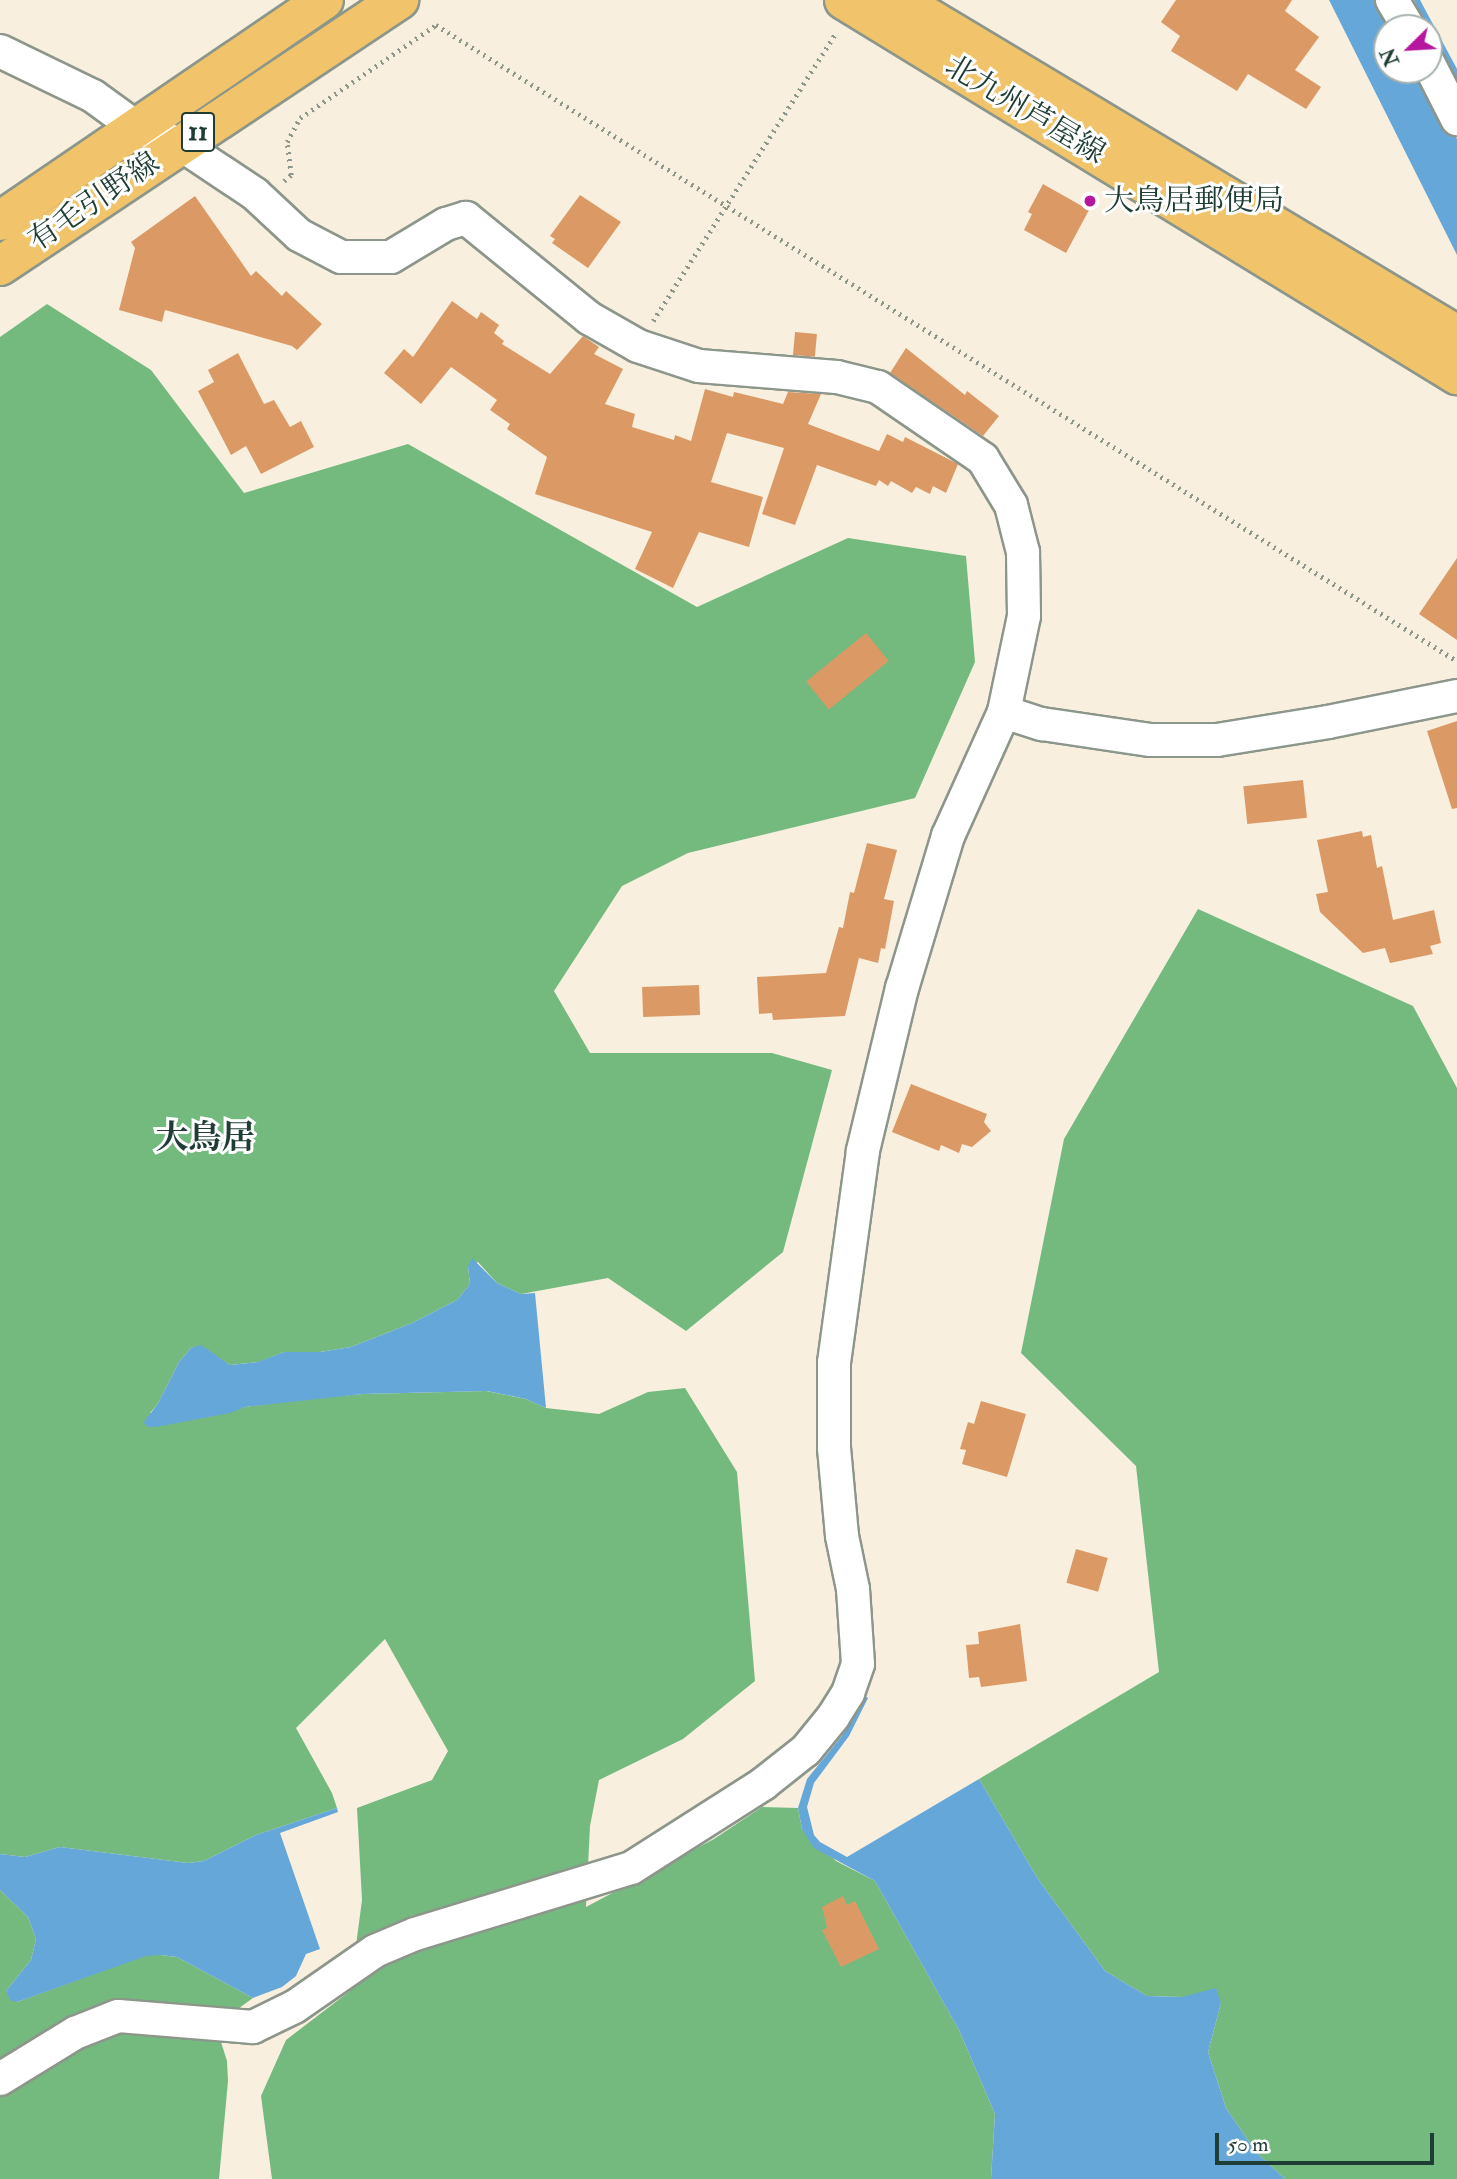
<!DOCTYPE html>
<html>
<head>
<meta charset="utf-8">
<style>
	body { margin:0 }
	#map { position:relative; width:1457px; height:2179px; overflow:hidden; background:#f8efdf; font-family:"IM FELL Double Pica","Noto Serif JP",serif }
	div>[style] { position:absolute }
	.forest>* { inset:0; background:#74ba7f }
	.water>* { inset:0; background:#65a7d9 }
	.building>* { inset:0; background:#db9a65; transform-origin:0 0 }
	.path>* { height:4.5px; margin-top:-2.25px; transform-origin:0; background:repeating-linear-gradient(90deg,#8c968a 0 2px,transparent 0 7px) }
	.roads { filter:drop-shadow(2px 0 #8c968a) drop-shadow(-2px 0 #8c968a) drop-shadow(0 2px #8c968a) drop-shadow(0 -2px #8c968a) }
	.street>* { height:32px; margin:-16px; padding:0 16px; transform-origin:16px; border-radius:16px; background:#fff }
	.primary>* { height:38px; margin:-19px; padding:0 19px; transform-origin:19px; border-radius:19px; background:#f1c36a }
	.dots>* { width:19px; height:19px; translate:-50% -50%; box-sizing:border-box; border:4px solid #fff; border-radius:50% }
	span { translate:-50% -50%; white-space:nowrap; text-align:center; line-height:1.15; -webkit-text-stroke:6px #fff; paint-order:stroke }
	.shield-label span { padding:2px 5px; background:#fff; border:2px solid; border-radius:5px; -webkit-text-stroke-width:0 }
	.shield-label { font-size:28px; color:#1f3d34; font-weight:700 }
	.street-label { font-size:30px; color:#1f3d34 }
	.poi-label { font-size:30px; color:#1f3d34 }
	.left { translate:0 -50%; text-align:left }
	.quarter-label { font-size:33px; color:#1f3d34; font-weight:700 }
	.north { position:absolute; left:1373px; top:14px; width:70px; height:70px; box-sizing:border-box; background:#fff; border:2px solid #a5b1ae; border-radius:50%; rotate:246deg; font-size:19px; font-weight:700; line-height:28px; text-align:center; color:#1f3d34 }
	.north::after { content:''; display:block; margin:auto; width:24px; height:32px; background:#b5179e; clip-path:polygon(50% 0,100% 100%,50% 72%,0 100%) }
	.scale { position:absolute; left:1215px; top:2133px; width:219px; height:32px; box-sizing:border-box; border:4px solid #1f3d34; border-top:0; padding-left:9px; font-size:21px; line-height:24px; white-space:nowrap; color:#1f3d34; -webkit-text-stroke:5px #fff; paint-order:stroke }
</style>
</head>
<body>
<div id="map">
	<div class="forest">
		<div style="clip-path:polygon(47px 304px,151px 370px,244px 493px,408px 444px,697px 607px,848px 538px,966px 556px,975px 662px,915px 798px,688px 853px,622px 886px,554px 991px,590px 1053px,772px 1053px,832px 1070px,783px 1252px,686px 1331px,608px 1278px,521px 1294px,497px 1283px,478px 1262px,468px 1267px,470px 1284px,457px 1300px,412px 1323px,351px 1347px,320px 1352px,284px 1352px,259px 1362px,230px 1365px,201px 1346px,191px 1348px,179px 1362px,157px 1405px,150px 1413px,207px 1417px,245px 1407px,293px 1400px,363px 1394px,486px 1391px,526px 1399px,546px 1408px,599px 1414px,648px 1392px,685px 1388px,737px 1472px,755px 1681px,683px 1739px,599px 1780px,590px 1826px,586px 1907px,714px 1839px,762px 1807px,798px 1808px,802px 1829px,836px 1861px,875px 1881px,959px 2030px,995px 2114px,991px 2179px,272px 2179px,261px 2096px,286px 2040px,350px 1991px,362px 1900px,357px 1808px,432px 1780px,448px 1751px,385px 1639px,296px 1728px,332px 1793px,337px 1808px,256px 1835px,204px 1861px,188px 1863px,60px 1847px,25px 1857px,0 1854px,0 337px)"></div>
		<div style="clip-path:polygon(1198px 909px,1413px 1006px,1457px 1088px,1457px 2179px,1285px 2179px,1256px 2152px,1226px 2108px,1208px 2052px,1221px 2003px,1182px 1997px,1147px 1996px,1105px 1971px,1038px 1879px,979px 1779px,1159px 1672px,1136px 1466px,1021px 1353px,1064px 1139px)"></div>
		<div style="clip-path:polygon(0 1890px,28px 1917px,36px 1939px,31px 1960px,6px 1991px,17px 2002px,146px 1955px,161px 1955px,177px 1957px,253px 1998px,235px 2011px,221px 2042px,227px 2061px,228px 2081px,219px 2179px,0 2179px)"></div>
	</div>
	<div class="water">
		<div style="clip-path:polygon(1329px 0,1380px 0,1396px 28px,1387px 28px,1387px 70px,1419px 70px,1457px 139px,1457px 255px)"></div>
		<div style="clip-path:polygon(1414px 0,1420px 0,1457px 69px,1457px 85px)"></div>
		<div style="clip-path:polygon(472px 1258px,497px 1283px,521px 1294px,535px 1293px,546px 1408px,526px 1399px,487px 1391px,363px 1394px,245px 1407px,230px 1413px,156px 1427px,149px 1427px,143px 1423px,157px 1405px,179px 1362px,191px 1348px,201px 1345px,230px 1365px,258px 1362px,284px 1352px,320px 1352px,351px 1347px,412px 1323px,457px 1300px,470px 1284px,468px 1267px)"></div>
		<div style="clip-path:polygon(865px 1696px,868px 1698px,849px 1736px,814px 1783px,807px 1807px,814px 1835px,820px 1842px,847px 1857px,979px 1779px,1038px 1879px,1105px 1971px,1147px 1996px,1182px 1997px,1216px 1988px,1221px 2003px,1208px 2052px,1226px 2108px,1256px 2152px,1285px 2179px,991px 2179px,995px 2114px,959px 2030px,875px 1881px,814px 1848px,802px 1829px,798px 1808px,807px 1779px,842px 1736px)"></div>
		<div style="clip-path:polygon(337px 1808px,338px 1812px,280px 1833px,320px 1949px,306px 1954px,296px 1976px,282px 1987px,253px 1998px,177px 1957px,161px 1955px,146px 1956px,17px 2002px,10px 2000px,6px 1991px,31px 1960px,36px 1939px,28px 1917px,0 1890px,0 1854px,25px 1857px,60px 1847px,188px 1863px,204px 1861px,256px 1835px)"></div>
	</div>
	<div class="building">
		<div style="clip-path:polygon(1176px 0,1292px 0,1285px 11px,1319px 37px,1295px 70px,1321px 87px,1306px 109px,1248px 74px,1237px 91px,1171px 51px,1180px 36px,1161px 22px)"></div>
		<div style="clip-path:polygon(1043px 184px,1089px 210px,1066px 253px,1024px 230px,1032px 214px,1028px 212px)"></div>
		<div style="clip-path:polygon(580px 195px,621px 222px,588px 268px,552px 243px,555px 239px,550px 236px)"></div>
		<div style="clip-path:polygon(195px 196px,251px 276px,256px 271px,282px 296px,286px 291px,322px 324px,297px 350px,292px 346px,165px 310px,162px 322px,119px 310px,135px 248px,131px 242px)"></div>
		<div style="clip-path:polygon(452px 301px,477px 319px,481px 312px,499px 325px,494px 333px,504px 341px,502px 344px,550px 374px,583px 336px,599px 347px,594px 354px,623px 369px,605px 404px,635px 414px,632px 427px,674px 440px,675px 435px,691px 441px,705px 389px,733px 397px,734px 392px,783px 404px,788px 392px,821px 394px,808px 424px,879px 451px,887px 434px,903px 442px,905px 437px,958px 464px,946px 493px,933px 486px,930px 494px,916px 487px,912px 493px,891px 481px,888px 486px,879px 480px,876px 486px,817px 465px,795px 525px,762px 514px,784px 448px,727px 433px,711px 482px,763px 497px,749px 547px,699px 532px,673px 588px,635px 569px,652px 532px,535px 494px,547px 457px,507px 429px,510px 424px,490px 410px,497px 400px,451px 367px,421px 404px,384px 373px,404px 349px,413px 357px)"></div>
		<div style="left:795px;top:332px;width:22px;height:23px;rotate:5deg"></div>
		<div style="clip-path:polygon(906px 348px,965px 395px,967px 391px,999px 416px,983px 436px,890px 373px)"></div>
		<div style="clip-path:polygon(238px 353px,264px 404px,274px 400px,290px 427px,301px 421px,314px 447px,261px 474px,246px 446px,231px 455px,198px 391px,214px 382px,208px 370px)"></div>
		<div style="clip-path:polygon(1457px 558px,1457px 640px,1419px 614px)"></div>
		<div style="left:866px;top:633px;width:36px;height:77px;rotate:51deg"></div>
		<div style="clip-path:polygon(1457px 721px,1457px 808px,1452px 809px,1427px 731px)"></div>
		<div style="left:1303px;top:780px;width:38px;height:60px;rotate:84deg"></div>
		<div style="clip-path:polygon(1362px 831px,1363px 837px,1371px 835px,1377px 868px,1382px 866px,1393px 920px,1434px 910px,1441px 943px,1430px 946px,1433px 954px,1390px 963px,1385px 948px,1363px 953px,1320px 912px,1316px 894px,1328px 892px,1317px 840px)"></div>
		<div style="clip-path:polygon(867px 843px,897px 850px,884px 899px,894px 901px,885px 949px,881px 948px,878px 963px,859px 958px,845px 1016px,773px 1020px,772px 1013px,759px 1014px,757px 977px,826px 973px,839px 927px,843px 928px,850px 892px,854px 893px)"></div>
		<div style="left:699px;top:985px;width:30px;height:57px;rotate:88deg"></div>
		<div style="clip-path:polygon(911px 1084px,987px 1114px,984px 1122px,991px 1131px,972px 1147px,962px 1144px,959px 1153px,941px 1145px,939px 1151px,892px 1132px)"></div>
		<div style="clip-path:polygon(981px 1401px,1026px 1414px,1007px 1477px,962px 1464px,966px 1450px,960px 1449px,968px 1422px,974px 1424px)"></div>
		<div style="left:1076px;top:1549px;width:33px;height:35px;rotate:16deg"></div>
		<div style="clip-path:polygon(1020px 1624px,1027px 1681px,981px 1687px,979px 1677px,969px 1678px,966px 1645px,979px 1644px,978px 1632px)"></div>
		<div style="clip-path:polygon(843px 1896px,847px 1905px,855px 1901px,879px 1949px,841px 1967px,822px 1930px,827px 1928px,822px 1907px)"></div>
	</div>
	<div class="path">
		<div style="left:284px;top:181px;width:9px;rotate:-41deg"></div>
		<div style="left:291px;top:175px;width:33px;rotate:-97deg"></div>
		<div style="left:287px;top:142px;width:27px;rotate:-62deg"></div>
		<div style="left:300px;top:118px;width:165px;rotate:-34.4deg"></div>
		<div style="left:436px;top:25px;width:1203px;rotate:31.92deg"></div>
		<div style="left:653px;top:321px;width:341px;rotate:-57.6deg"></div>
	</div>
	<div class="roads">
		<div class="street">
			<div style="left:1392px;top:0;width:33px;rotate:59deg"></div>
			<div style="left:0;top:51px;width:103px;rotate:25.8deg"></div>
			<div style="left:93px;top:96px;width:54px;rotate:36deg"></div>
			<div style="left:137px;top:128px;width:46px;rotate:20.4deg"></div>
			<div style="left:180px;top:144px;width:90px;rotate:33.7deg"></div>
			<div style="left:255px;top:194px;width:60px;rotate:43deg"></div>
			<div style="left:299px;top:235px;width:47px;rotate:27.6deg"></div>
			<div style="left:341px;top:257px;width:50px"></div>
			<div style="left:391px;top:257px;width:64px;rotate:-31deg"></div>
			<div style="left:446px;top:224px;width:21px;rotate:-17deg"></div>
			<div style="left:466px;top:218px;width:159px;rotate:39.1deg"></div>
			<div style="left:589px;top:318px;width:56px;rotate:29.7deg"></div>
			<div style="left:638px;top:346px;width:64px;rotate:18.2deg"></div>
			<div style="left:699px;top:366px;width:138px;rotate:4.6deg"></div>
			<div style="left:837px;top:377px;width:42px;rotate:13.7deg"></div>
			<div style="left:878px;top:387px;width:127px;rotate:34.4deg"></div>
			<div style="left:983px;top:459px;width:54px;rotate:58.7deg"></div>
			<div style="left:1011px;top:505px;width:49px;rotate:75.7deg"></div>
			<div style="left:1023px;top:552px;width:64px;rotate:89.1deg"></div>
			<div style="left:1024px;top:616px;width:98px;rotate:101.8deg"></div>
			<div style="left:1004px;top:712px;width:136px;rotate:114.3deg"></div>
			<div style="left:948px;top:836px;width:159px;rotate:106.8deg"></div>
			<div style="left:902px;top:988px;width:168px;rotate:103.5deg"></div>
			<div style="left:863px;top:1151px;width:214px;rotate:97.8deg"></div>
			<div style="left:834px;top:1363px;width:85px;rotate:90deg"></div>
			<div style="left:834px;top:1448px;width:88px;rotate:84.8deg"></div>
			<div style="left:842px;top:1536px;width:54px;rotate:78.3deg"></div>
			<div style="left:853px;top:1589px;width:75px;rotate:86.2deg"></div>
			<div style="left:858px;top:1664px;width:31px;rotate:109deg"></div>
			<div style="left:848px;top:1693px;width:28px;rotate:122deg"></div>
			<div style="left:833px;top:1717px;width:43px;rotate:129.3deg"></div>
			<div style="left:806px;top:1750px;width:55px;rotate:141.7deg"></div>
			<div style="left:763px;top:1784px;width:156px;rotate:147.5deg"></div>
			<div style="left:631px;top:1868px;width:226px;rotate:163deg"></div>
			<div style="left:415px;top:1934px;width:43px;rotate:157deg"></div>
			<div style="left:375px;top:1951px;width:98px;rotate:145.3deg"></div>
			<div style="left:294px;top:2007px;width:46px;rotate:154deg"></div>
			<div style="left:253px;top:2027px;width:135px;rotate:-175.3deg"></div>
			<div style="left:118px;top:2016px;width:46px;rotate:158.4deg"></div>
			<div style="left:75px;top:2033px;width:88px;rotate:148.5deg"></div>
			<div style="left:1429px;top:64px;width:62px;rotate:63deg"></div>
			<div style="left:1004px;top:712px;width:40px;rotate:18deg"></div>
			<div style="left:1042px;top:724px;width:110px;rotate:8.4deg"></div>
			<div style="left:1151px;top:740px;width:66px"></div>
			<div style="left:1217px;top:740px;width:112px;rotate:-9.2deg"></div>
			<div style="left:1328px;top:722px;width:132px;rotate:-11.4deg"></div>
		</div>
		<div class="primary">
			<div style="left:844px;top:0;width:719px;rotate:31.46deg"></div>
			<div style="left:899px;top:0;width:651px;rotate:30.98deg"></div>
			<div style="left:0;top:221px;width:392px;rotate:-34.3deg"></div>
			<div style="left:0;top:266px;width:480px;rotate:-33.7deg"></div>
		</div>
	</div>
	<div class="dots">
		<div style="left:1090px;top:201px;background:#b5179e"></div>
	</div>
	<div class="shield-label">
		<span style="left:198px;top:132px">11</span>
	</div>
	<div class="street-label">
		<span style="left:1025px;top:110px;rotate:31deg">北九州芦屋線</span>
		<span style="left:94px;top:202px;rotate:-34deg">有毛引野線</span>
	</div>
	<div class="poi-label">
		<span class="left" style="left:1104px;top:201px">大鳥居郵便局</span>
	</div>
	<div class="quarter-label">
		<span style="left:205px;top:1138px">大鳥居</span>
	</div>
	<div class="north">N</div>
	<div class="scale">50 m</div>
</div>
</body>
</html>
